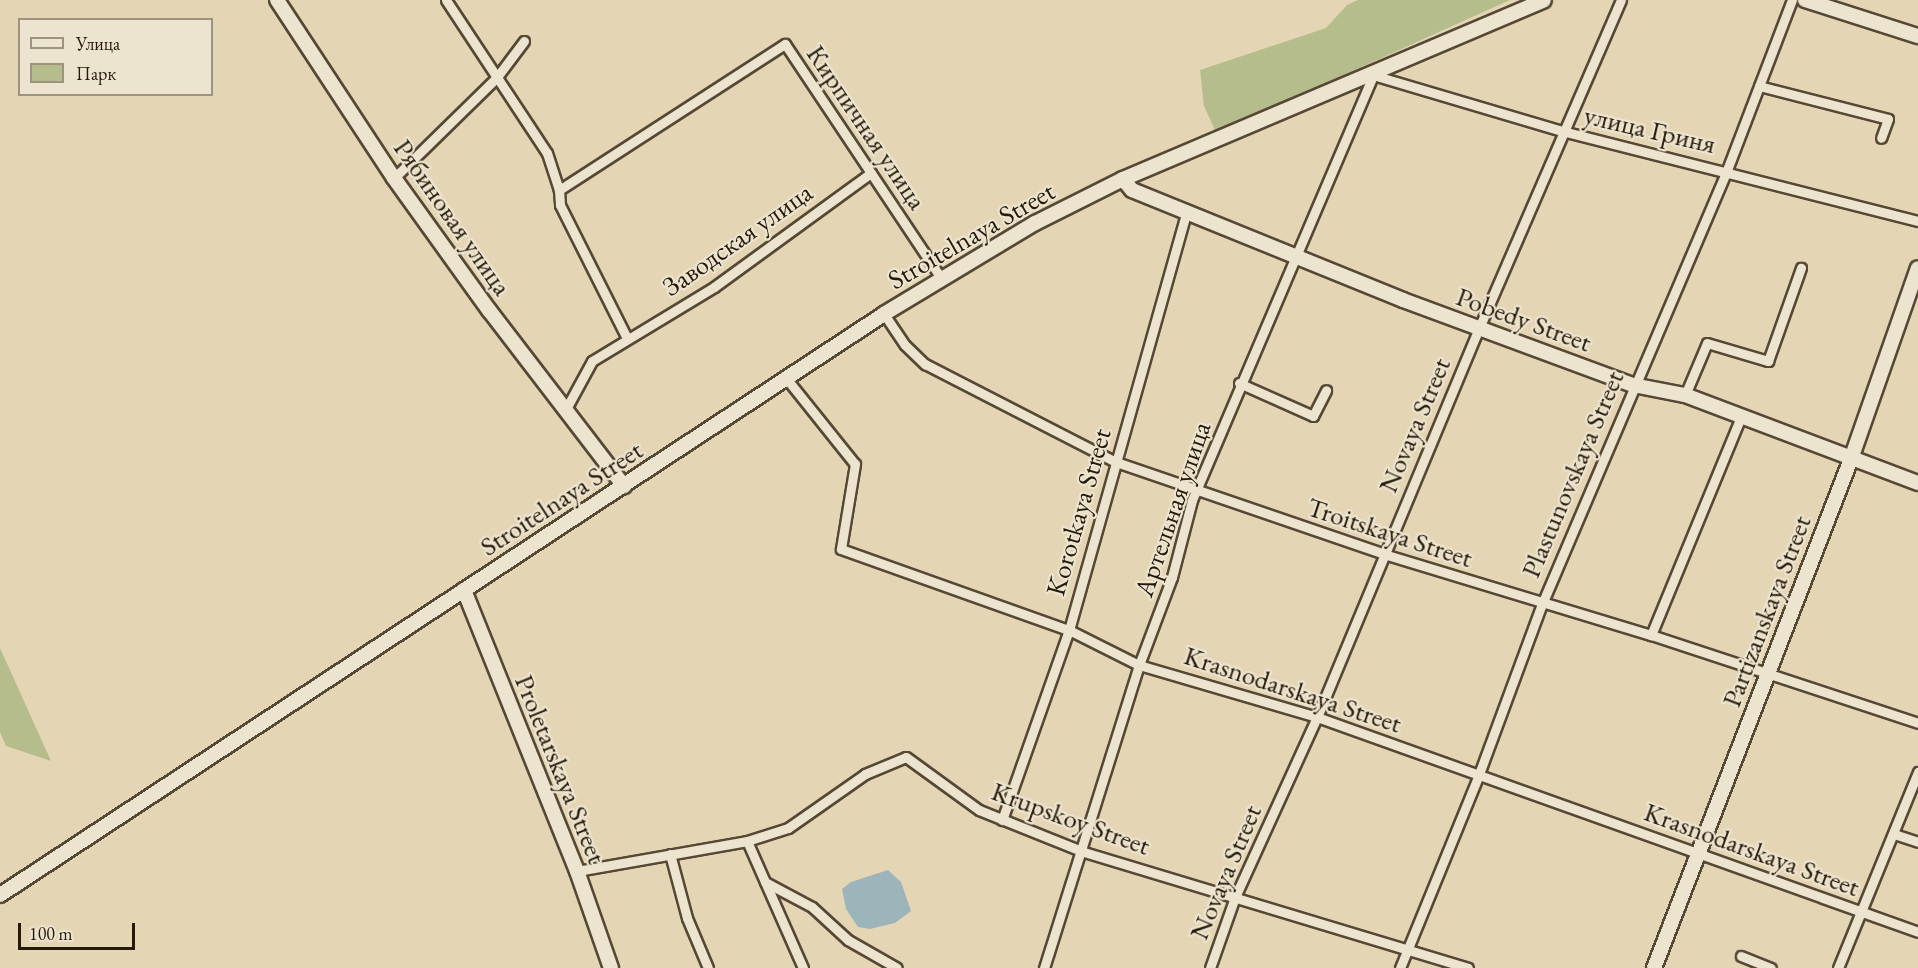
<!DOCTYPE html>
<html>
<head>
<meta charset="utf-8">
<style>
	body { margin:0 }
	#map { position:relative; width:1918px; height:968px; overflow:hidden; background:#e4d5b5; font-family:"EB Garamond",serif }
	div>[style] { position:absolute }
	.green>* { inset:0; background:#b6bd8c }
	.water>* { inset:0; background:#9cb5ba }
	.roads { filter:drop-shadow(2px 0 #554834) drop-shadow(-2px 0 #554834) drop-shadow(0 2px #554834) drop-shadow(0 -2px #554834) }
	.street>* { height:9px; margin:-4.5px; padding:0 4.5px; transform-origin:4.5px; border-radius:4.5px; background:#ede4cf }
	.secondary>* { height:14px; margin:-7px; padding:0 7px; transform-origin:7px; border-radius:7px; background:#ede4cf }
	span { translate:-50% -50%; white-space:nowrap; text-align:center; line-height:1.15; -webkit-text-stroke:4.5px #ede4cf; paint-order:stroke }
	.street-label { font-size:27px; color:#251909 }
	.legend { position:absolute; left:18px; top:18px; width:195px; height:78px; box-sizing:border-box; background:#ede4cf; border:2px solid #9d9380; margin:0; padding:8px 10px; list-style:none; font-size:18px; color:#251909 }
	.legend li { display:flex; align-items:center; gap:12px; height:30px }
	.legend b { width:30px; border:2px solid #9d9380 }
	.scale { position:absolute; left:18px; top:923px; width:117px; height:27px; box-sizing:border-box; border:3px solid #251909; border-top:0; padding-left:8px; font-size:18px; line-height:21px; white-space:nowrap; color:#251909; -webkit-text-stroke:4px #ede4cf; paint-order:stroke }
</style>
</head>
<body>
<div id="map">
	<div class="green">
		<div style="clip-path:polygon(1358px 0,1510px 0,1237px 123px,1215px 130px,1204px 106px,1200px 70px,1326px 28px,1347px 5px)"></div>
		<div style="clip-path:polygon(0 648px,51px 761px,6px 746px,0 732px)"></div>
	</div>
	<div class="water">
		<div style="clip-path:polygon(888px 870px,901px 882px,911px 911px,895px 923px,870px 929px,858px 927px,846px 909px,842px 889px,851px 882px)"></div>
	</div>
	<div class="roads">
		<div class="street">
			<div style="left:446px;top:0;width:183px;rotate:56.6deg"></div>
			<div style="left:547px;top:153px;width:39px;rotate:72deg"></div>
			<div style="left:559px;top:190px;width:15px;rotate:86deg"></div>
			<div style="left:560px;top:205px;width:149px;rotate:63.3deg"></div>
			<div style="left:1759px;top:86px;width:133px;rotate:14.3deg"></div>
			<div style="left:1888px;top:119px;width:20px;rotate:110deg"></div>
			<div style="left:394px;top:178px;width:144px;rotate:-44.4deg"></div>
			<div style="left:497px;top:77px;width:45px;rotate:-53.1deg"></div>
			<div style="left:559px;top:190px;width:269px;rotate:-32.9deg"></div>
			<div style="left:785px;top:44px;width:283px;rotate:56.3deg"></div>
			<div style="left:884px;top:314px;width:37px;rotate:56deg"></div>
			<div style="left:905px;top:345px;width:28px;rotate:44deg"></div>
			<div style="left:925px;top:364px;width:215px;rotate:27.2deg"></div>
			<div style="left:1116px;top:462px;width:283px;rotate:18.9deg"></div>
			<div style="left:1384px;top:554px;width:279px;rotate:16.9deg"></div>
			<div style="left:1651px;top:635px;width:281px;rotate:18.2deg"></div>
			<div style="left:786px;top:378px;width:110px;rotate:51.3deg"></div>
			<div style="left:855px;top:464px;width:86px;rotate:99.4deg"></div>
			<div style="left:841px;top:549px;width:242px;rotate:19.6deg"></div>
			<div style="left:1069px;top:630px;width:78px;rotate:26.6deg"></div>
			<div style="left:1139px;top:665px;width:185px;rotate:16.3deg"></div>
			<div style="left:1317px;top:717px;width:638px;rotate:19.68deg"></div>
			<div style="left:1239px;top:383px;width:81px;rotate:24deg"></div>
			<div style="left:1313px;top:416px;width:29px;rotate:-63deg"></div>
			<div style="left:1685px;top:395px;width:56px;rotate:-67.1deg"></div>
			<div style="left:1707px;top:343px;width:64px;rotate:16.4deg"></div>
			<div style="left:1768px;top:361px;width:99px;rotate:-70.5deg"></div>
			<div style="left:567px;top:407px;width:52px;rotate:-61.5deg"></div>
			<div style="left:592px;top:361px;width:143px;rotate:-31.2deg"></div>
			<div style="left:714px;top:287px;width:194px;rotate:-36deg"></div>
			<div style="left:1651px;top:635px;width:236px;rotate:-67.6deg"></div>
			<div style="left:1002px;top:820px;width:201px;rotate:-70.6deg"></div>
			<div style="left:1069px;top:630px;width:433px;rotate:-74.3deg"></div>
			<div style="left:1894px;top:834px;width:25px;rotate:18deg"></div>
			<div style="left:747px;top:841px;width:139px;rotate:66.2deg"></div>
			<div style="left:670px;top:854px;width:66px;rotate:75.1deg"></div>
			<div style="left:687px;top:918px;width:54px;rotate:67.2deg"></div>
			<div style="left:577px;top:871px;width:173px;rotate:-10deg"></div>
			<div style="left:747px;top:841px;width:43px;rotate:-17.6deg"></div>
			<div style="left:788px;top:828px;width:94px;rotate:-35deg"></div>
			<div style="left:865px;top:774px;width:44px;rotate:-22.5deg"></div>
			<div style="left:906px;top:757px;width:90px;rotate:36deg"></div>
			<div style="left:979px;top:810px;width:113px;rotate:21.8deg"></div>
			<div style="left:1084px;top:852px;width:401px;rotate:16.8deg"></div>
			<div style="left:765px;top:882px;width:53px;rotate:28deg"></div>
			<div style="left:812px;top:907px;width:49px;rotate:42.5deg"></div>
			<div style="left:848px;top:940px;width:56px;rotate:29.7deg"></div>
			<div style="left:1741px;top:956px;width:32px;rotate:22deg"></div>
			<div style="left:1044px;top:968px;width:318px;rotate:-72.6deg"></div>
			<div style="left:1139px;top:665px;width:94px;rotate:-69.4deg"></div>
			<div style="left:1172px;top:577px;width:80px;rotate:-75.4deg"></div>
			<div style="left:1192px;top:500px;width:462px;rotate:-66.9deg"></div>
			<div style="left:1373px;top:75px;width:201px;rotate:16.5deg"></div>
			<div style="left:1566px;top:132px;width:363px;rotate:14.2deg"></div>
			<div style="left:1210px;top:968px;width:75px;rotate:-70.6deg"></div>
			<div style="left:1235px;top:897px;width:198px;rotate:-65.5deg"></div>
			<div style="left:1317px;top:717px;width:421px;rotate:-67.4deg"></div>
			<div style="left:1479px;top:328px;width:357px;rotate:-66.6deg"></div>
			<div style="left:1400px;top:968px;width:209px;rotate:-67.8deg"></div>
			<div style="left:1479px;top:774px;width:181px;rotate:-69.7deg"></div>
			<div style="left:1542px;top:604px;width:472px;rotate:-66.9deg"></div>
			<div style="left:1727px;top:170px;width:182px;rotate:-69.1deg"></div>
			<div style="left:1838px;top:968px;width:212px;rotate:-67.8deg"></div>
		</div>
		<div class="secondary">
			<div style="left:277px;top:0;width:213px;rotate:56.7deg"></div>
			<div style="left:394px;top:178px;width:163px;rotate:54.3deg"></div>
			<div style="left:489px;top:310px;width:222px;rotate:52.5deg"></div>
			<div style="left:1805px;top:0;width:119px;rotate:17.7deg"></div>
			<div style="left:1123px;top:179px;width:14px;rotate:51deg"></div>
			<div style="left:1132px;top:190px;width:292px;rotate:22.1deg"></div>
			<div style="left:1403px;top:300px;width:245px;rotate:20.3deg"></div>
			<div style="left:1633px;top:385px;width:53px;rotate:10.9deg"></div>
			<div style="left:1685px;top:395px;width:249px;rotate:20.7deg"></div>
			<div style="left:464px;top:590px;width:303px;rotate:68.1deg"></div>
			<div style="left:577px;top:871px;width:103px;rotate:70.7deg"></div>
			<div style="left:0;top:895px;width:1058px;rotate:-33.31deg"></div>
			<div style="left:884px;top:314px;width:176px;rotate:-31.1deg"></div>
			<div style="left:1035px;top:223px;width:98px;rotate:-26.6deg"></div>
			<div style="left:1123px;top:179px;width:457px;rotate:-23deg"></div>
			<div style="left:1654px;top:968px;width:546px;rotate:-68.84deg"></div>
			<div style="left:1851px;top:459px;width:202px;rotate:-70.7deg"></div>
		</div>
	</div>
	<div class="street-label">
		<span style="left:867px;top:127px;rotate:56deg">Кирпичная улица</span>
		<span style="left:1650px;top:129px;rotate:13deg">улица Гриня</span>
		<span style="left:453px;top:217px;rotate:55deg">Рябиновая улица</span>
		<span style="left:971px;top:235px;rotate:-30deg">Stroitelnaya Street</span>
		<span style="left:737px;top:239px;rotate:-35deg">Заводская улица</span>
		<span style="left:1524px;top:319px;rotate:20deg">Pobedy Street</span>
		<span style="left:1414px;top:425px;rotate:-67deg">Novaya Street</span>
		<span style="left:1572px;top:474px;rotate:-67deg">Plastunovskaya Street</span>
		<span style="left:561px;top:498px;rotate:-33deg">Stroitelnaya Street</span>
		<span style="left:1172px;top:509px;rotate:-71deg">Артельная улица</span>
		<span style="left:1078px;top:512px;rotate:-74deg">Korotkaya Street</span>
		<span style="left:1390px;top:532px;rotate:18deg">Troitskaya Street</span>
		<span style="left:1766px;top:611px;rotate:-69deg">Partizanskaya Street</span>
		<span style="left:1293px;top:689px;rotate:18deg">Krasnodarskaya Street</span>
		<span style="left:561px;top:769px;rotate:68deg">Proletarskaya Street</span>
		<span style="left:1071px;top:818px;rotate:20deg">Krupskoy Street</span>
		<span style="left:1752px;top:849px;rotate:20deg">Krasnodarskaya Street</span>
		<span style="left:1225px;top:872px;rotate:-67deg">Novaya Street</span>
	</div>
	<ul class="legend">
	<li><b style="height:8px;background:#ede4cf"></b>Улица</li>
	<li><b style="height:16px;background:#b6bd8c"></b>Парк</li>
	</ul>
	<div class="scale">100 m</div>
</div>
</body>
</html>
